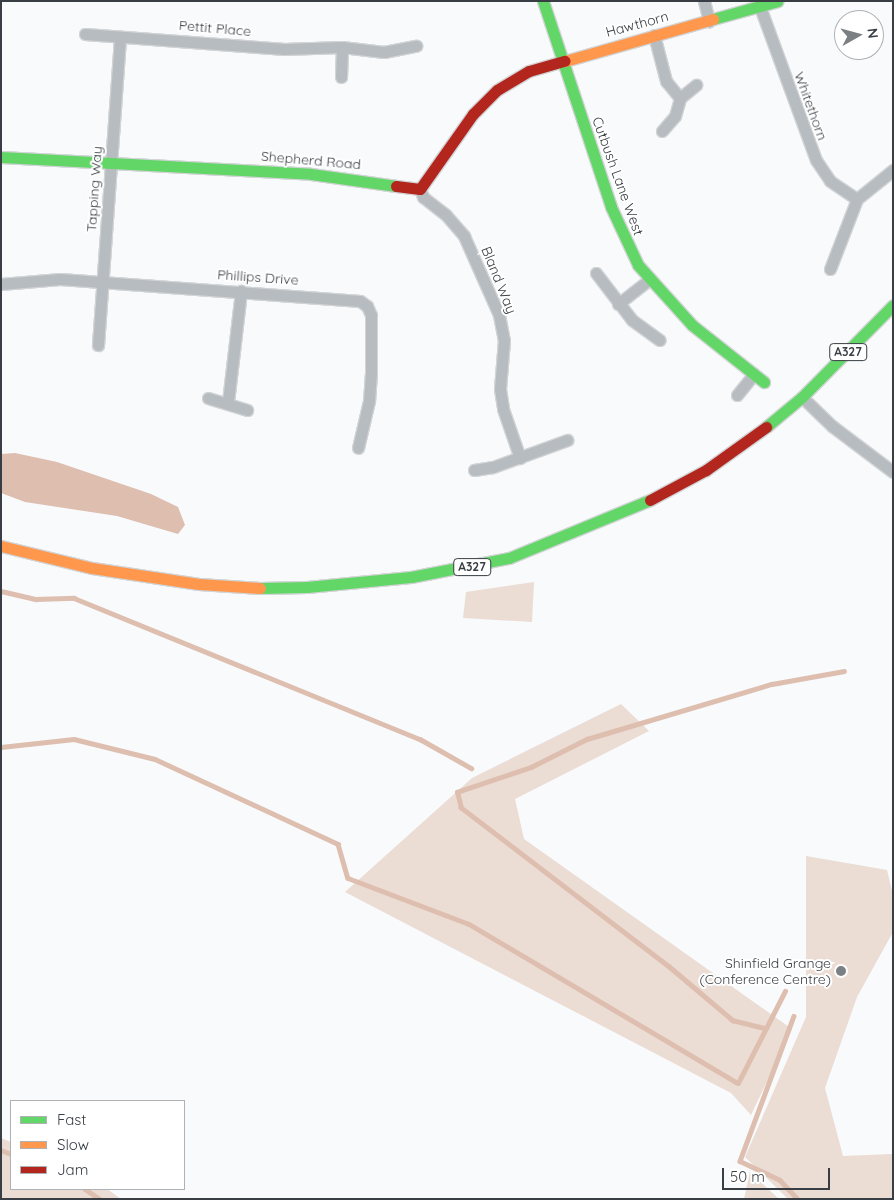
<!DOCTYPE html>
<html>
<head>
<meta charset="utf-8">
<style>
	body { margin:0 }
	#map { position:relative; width:894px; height:1200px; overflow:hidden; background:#f8fafc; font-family:Quicksand,sans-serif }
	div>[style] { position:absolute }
	.green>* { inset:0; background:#ebdcd4 }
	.water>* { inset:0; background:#ddbeaf }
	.stream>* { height:4.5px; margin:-2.25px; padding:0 2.25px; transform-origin:2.25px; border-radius:2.25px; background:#ddbeaf }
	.roads { filter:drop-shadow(1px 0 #d2d4d6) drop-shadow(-1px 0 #d2d4d6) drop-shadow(0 1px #d2d4d6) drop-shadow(0 -1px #d2d4d6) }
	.street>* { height:11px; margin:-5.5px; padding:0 5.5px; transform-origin:5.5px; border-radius:5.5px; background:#b7bcc0 }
	.fast>* { height:11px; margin:-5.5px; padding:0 5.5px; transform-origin:5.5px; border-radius:5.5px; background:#63d668 }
	.slow>* { height:11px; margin:-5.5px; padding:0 5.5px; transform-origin:5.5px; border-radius:5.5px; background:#ff974d }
	.jam>* { height:11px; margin:-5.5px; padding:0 5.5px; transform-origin:5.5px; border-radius:5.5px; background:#b3261e }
	.dots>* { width:14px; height:14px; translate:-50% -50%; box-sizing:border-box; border:2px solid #fff; border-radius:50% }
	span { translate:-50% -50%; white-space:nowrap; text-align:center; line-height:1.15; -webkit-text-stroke:4px #fff; paint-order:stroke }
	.shield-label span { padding:1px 4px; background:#fff; border:1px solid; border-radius:4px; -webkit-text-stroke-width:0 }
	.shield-label { font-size:12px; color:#383e43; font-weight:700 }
	.street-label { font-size:14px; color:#383e43 }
	.poi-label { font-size:14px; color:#383e43 }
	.right { translate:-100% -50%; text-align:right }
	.frame { position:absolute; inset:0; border:2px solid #383e43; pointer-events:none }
	.legend { position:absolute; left:10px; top:1100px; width:175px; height:90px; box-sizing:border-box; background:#fff; border:1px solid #afb2b4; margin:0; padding:6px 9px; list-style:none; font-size:15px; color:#383e43 }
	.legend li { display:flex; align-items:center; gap:10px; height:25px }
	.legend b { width:25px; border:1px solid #afb2b4 }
	.north { position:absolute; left:834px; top:10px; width:50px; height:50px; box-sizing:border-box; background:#fff; border:1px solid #afb2b4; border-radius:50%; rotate:83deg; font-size:14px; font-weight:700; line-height:20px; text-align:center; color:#383e43 }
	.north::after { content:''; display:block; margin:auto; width:18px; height:22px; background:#7b8084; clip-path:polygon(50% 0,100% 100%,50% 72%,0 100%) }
	.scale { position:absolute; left:722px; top:1168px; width:108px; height:22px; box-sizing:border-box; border:2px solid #383e43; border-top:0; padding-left:6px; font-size:15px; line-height:18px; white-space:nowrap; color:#383e43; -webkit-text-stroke:4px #fff; paint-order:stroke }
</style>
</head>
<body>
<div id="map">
	<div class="green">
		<div style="clip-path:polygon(534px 582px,532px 622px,463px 618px,466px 592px)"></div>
		<div style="clip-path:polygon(621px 704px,649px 731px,515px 799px,524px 839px,792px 1029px,751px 1115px,731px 1093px,345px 892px,472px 778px)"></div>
		<div style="clip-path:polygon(806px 856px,887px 870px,893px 895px,893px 932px,857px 997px,825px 1088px,843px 1156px,893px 1154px,893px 1199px,788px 1199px,745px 1157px,806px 1017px)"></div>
		<div style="clip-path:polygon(1px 1138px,11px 1142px,11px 1189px,107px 1189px,121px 1199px,1px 1199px)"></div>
		<div style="clip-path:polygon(750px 1172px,779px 1199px,744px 1199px)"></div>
	</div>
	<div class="water">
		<div style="clip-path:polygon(15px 453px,57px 462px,151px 494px,178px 507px,185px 525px,178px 534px,117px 516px,25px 502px,1px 493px,1px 454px)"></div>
	</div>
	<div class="stream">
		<div style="left:1px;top:591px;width:36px;rotate:13deg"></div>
		<div style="left:36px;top:599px;width:38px;rotate:-2deg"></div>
		<div style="left:74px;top:598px;width:374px;rotate:22.2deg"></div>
		<div style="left:420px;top:739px;width:59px;rotate:29.6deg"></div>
		<div style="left:1px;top:747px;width:73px;rotate:-6.3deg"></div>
		<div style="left:74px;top:739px;width:83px;rotate:13.9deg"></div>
		<div style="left:155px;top:759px;width:202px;rotate:24.9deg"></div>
		<div style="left:338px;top:844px;width:35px;rotate:74deg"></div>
		<div style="left:348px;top:878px;width:129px;rotate:20.8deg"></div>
		<div style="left:469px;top:924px;width:312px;rotate:30.6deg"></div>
		<div style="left:738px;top:1083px;width:103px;rotate:-62.9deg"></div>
		<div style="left:794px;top:1016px;width:155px;rotate:110.4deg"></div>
		<div style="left:740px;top:1161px;width:44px;rotate:25.4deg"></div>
		<div style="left:780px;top:1180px;width:26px;rotate:47deg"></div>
		<div style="left:766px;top:1029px;width:34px;rotate:-166deg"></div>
		<div style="left:733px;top:1021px;width:84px;rotate:-139.8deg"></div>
		<div style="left:669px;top:967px;width:262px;rotate:-142.6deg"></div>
		<div style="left:461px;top:808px;width:16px;rotate:-104deg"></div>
		<div style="left:457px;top:792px;width:78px;rotate:-18.7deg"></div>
		<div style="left:531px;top:767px;width:63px;rotate:-26.6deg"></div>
		<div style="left:587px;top:739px;width:193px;rotate:-16.6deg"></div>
		<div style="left:772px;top:684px;width:73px;rotate:-10.2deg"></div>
		<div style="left:1px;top:1150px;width:11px;rotate:22deg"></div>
		<div style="left:85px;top:1189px;width:18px;rotate:34deg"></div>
	</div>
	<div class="roads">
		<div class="street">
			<div style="left:704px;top:1px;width:21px;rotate:76deg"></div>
			<div style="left:760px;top:7px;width:163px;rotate:69.9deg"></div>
			<div style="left:816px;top:160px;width:25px;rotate:56deg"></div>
			<div style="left:830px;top:181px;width:32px;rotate:34deg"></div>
			<div style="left:85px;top:34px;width:200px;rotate:4.3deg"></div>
			<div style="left:284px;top:49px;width:58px;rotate:-2deg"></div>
			<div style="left:342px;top:47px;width:42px;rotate:6.8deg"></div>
			<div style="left:384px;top:52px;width:33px;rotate:-11deg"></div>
			<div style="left:654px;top:35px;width:48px;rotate:75.4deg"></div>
			<div style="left:666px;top:81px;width:22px;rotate:51deg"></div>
			<div style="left:341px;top:77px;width:30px;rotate:-88deg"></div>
			<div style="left:662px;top:131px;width:20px;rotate:-49deg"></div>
			<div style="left:675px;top:116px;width:19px;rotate:-74deg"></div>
			<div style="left:680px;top:98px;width:21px;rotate:-39deg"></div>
			<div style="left:420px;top:189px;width:9px;rotate:69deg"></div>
			<div style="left:423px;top:197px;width:29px;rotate:38deg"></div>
			<div style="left:446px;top:215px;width:28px;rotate:49deg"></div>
			<div style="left:464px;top:236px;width:86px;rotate:66.1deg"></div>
			<div style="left:499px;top:315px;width:25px;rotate:79deg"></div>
			<div style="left:504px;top:340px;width:49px;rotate:94.7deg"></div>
			<div style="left:500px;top:389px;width:20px;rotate:81deg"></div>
			<div style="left:503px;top:409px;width:52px;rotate:70.9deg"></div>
			<div style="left:830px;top:269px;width:75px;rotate:-68.9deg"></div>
			<div style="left:857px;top:199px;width:46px;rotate:-38.9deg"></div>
			<div style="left:596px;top:273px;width:59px;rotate:52.5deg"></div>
			<div style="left:632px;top:320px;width:34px;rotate:36deg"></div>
			<div style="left:1px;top:284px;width:59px;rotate:-4.8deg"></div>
			<div style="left:60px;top:279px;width:301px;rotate:4.2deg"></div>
			<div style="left:360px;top:301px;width:9px;rotate:36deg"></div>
			<div style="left:367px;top:306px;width:10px;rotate:66deg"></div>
			<div style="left:371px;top:315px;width:58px;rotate:90deg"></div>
			<div style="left:371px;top:373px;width:28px;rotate:94deg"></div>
			<div style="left:369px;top:401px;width:48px;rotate:103.2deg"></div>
			<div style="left:618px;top:304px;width:39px;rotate:-38deg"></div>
			<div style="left:98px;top:345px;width:309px;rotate:-85.9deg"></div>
			<div style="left:737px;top:395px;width:27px;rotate:-51deg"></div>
			<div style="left:802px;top:397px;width:42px;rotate:44deg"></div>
			<div style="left:832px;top:426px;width:76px;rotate:37deg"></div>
			<div style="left:208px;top:398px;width:41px;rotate:17.1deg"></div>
			<div style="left:228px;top:402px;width:112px;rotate:-83.3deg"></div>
			<div style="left:474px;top:470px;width:19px;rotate:-9deg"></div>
			<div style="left:493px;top:467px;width:79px;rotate:-20deg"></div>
		</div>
		<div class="fast">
			<div style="left:543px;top:1px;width:217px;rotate:71.7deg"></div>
			<div style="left:611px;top:207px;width:64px;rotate:65deg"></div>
			<div style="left:638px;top:265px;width:81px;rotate:48deg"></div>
			<div style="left:692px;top:325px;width:92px;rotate:38.4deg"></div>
			<div style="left:713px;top:19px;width:67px;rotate:-15.5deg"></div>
			<div style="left:1px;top:157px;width:310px;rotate:3.1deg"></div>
			<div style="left:311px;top:174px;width:86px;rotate:8deg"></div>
			<div style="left:766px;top:427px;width:47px;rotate:-39.8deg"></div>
			<div style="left:802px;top:397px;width:129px;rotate:-45.3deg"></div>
			<div style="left:260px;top:588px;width:47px;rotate:-1.2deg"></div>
			<div style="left:307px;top:587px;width:104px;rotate:-5.5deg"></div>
			<div style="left:411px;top:577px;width:100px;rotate:-11deg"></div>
			<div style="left:509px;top:558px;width:152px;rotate:-22.4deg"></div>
		</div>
		<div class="slow">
			<div style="left:565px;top:61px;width:154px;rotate:-15.8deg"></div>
			<div style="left:1px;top:546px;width:94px;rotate:13.6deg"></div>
			<div style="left:92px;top:568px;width:108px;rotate:8.5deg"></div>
			<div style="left:199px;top:584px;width:61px;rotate:3.8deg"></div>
		</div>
		<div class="jam">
			<div style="left:396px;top:186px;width:24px;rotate:7deg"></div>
			<div style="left:420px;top:189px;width:92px;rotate:-54.8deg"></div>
			<div style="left:473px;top:114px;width:34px;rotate:-45deg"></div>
			<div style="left:497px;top:90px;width:37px;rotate:-31deg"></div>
			<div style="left:529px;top:71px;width:37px;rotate:-16deg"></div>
			<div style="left:650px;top:500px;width:64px;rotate:-28.2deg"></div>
			<div style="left:706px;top:470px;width:74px;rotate:-35.6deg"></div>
		</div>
	</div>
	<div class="dots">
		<div style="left:841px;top:971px;background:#7b8084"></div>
	</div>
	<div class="shield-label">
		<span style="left:848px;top:352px">A327</span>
		<span style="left:472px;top:567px">A327</span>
	</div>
	<div class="street-label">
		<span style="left:637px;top:24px;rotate:-15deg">Hawthorn</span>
		<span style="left:215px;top:28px;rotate:5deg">Pettit Place</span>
		<span style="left:811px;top:106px;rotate:70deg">Whitethorn</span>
		<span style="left:311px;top:160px;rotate:5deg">Shepherd Road</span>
		<span style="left:618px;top:176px;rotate:70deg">Cutbush Lane West</span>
		<span style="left:94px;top:189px;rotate:-86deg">Tapping Way</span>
		<span style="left:258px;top:277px;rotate:4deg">Phillips Drive</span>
		<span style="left:499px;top:280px;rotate:68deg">Bland Way</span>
	</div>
	<div class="poi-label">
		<span class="right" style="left:831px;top:971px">Shinfield Grange<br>(Conference Centre)</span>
	</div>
	<div class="frame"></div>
	<ul class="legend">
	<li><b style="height:6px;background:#63d668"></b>Fast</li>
	<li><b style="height:6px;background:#ff974d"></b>Slow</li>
	<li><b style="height:6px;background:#b3261e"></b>Jam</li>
	</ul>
	<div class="north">N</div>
	<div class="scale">50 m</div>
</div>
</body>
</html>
